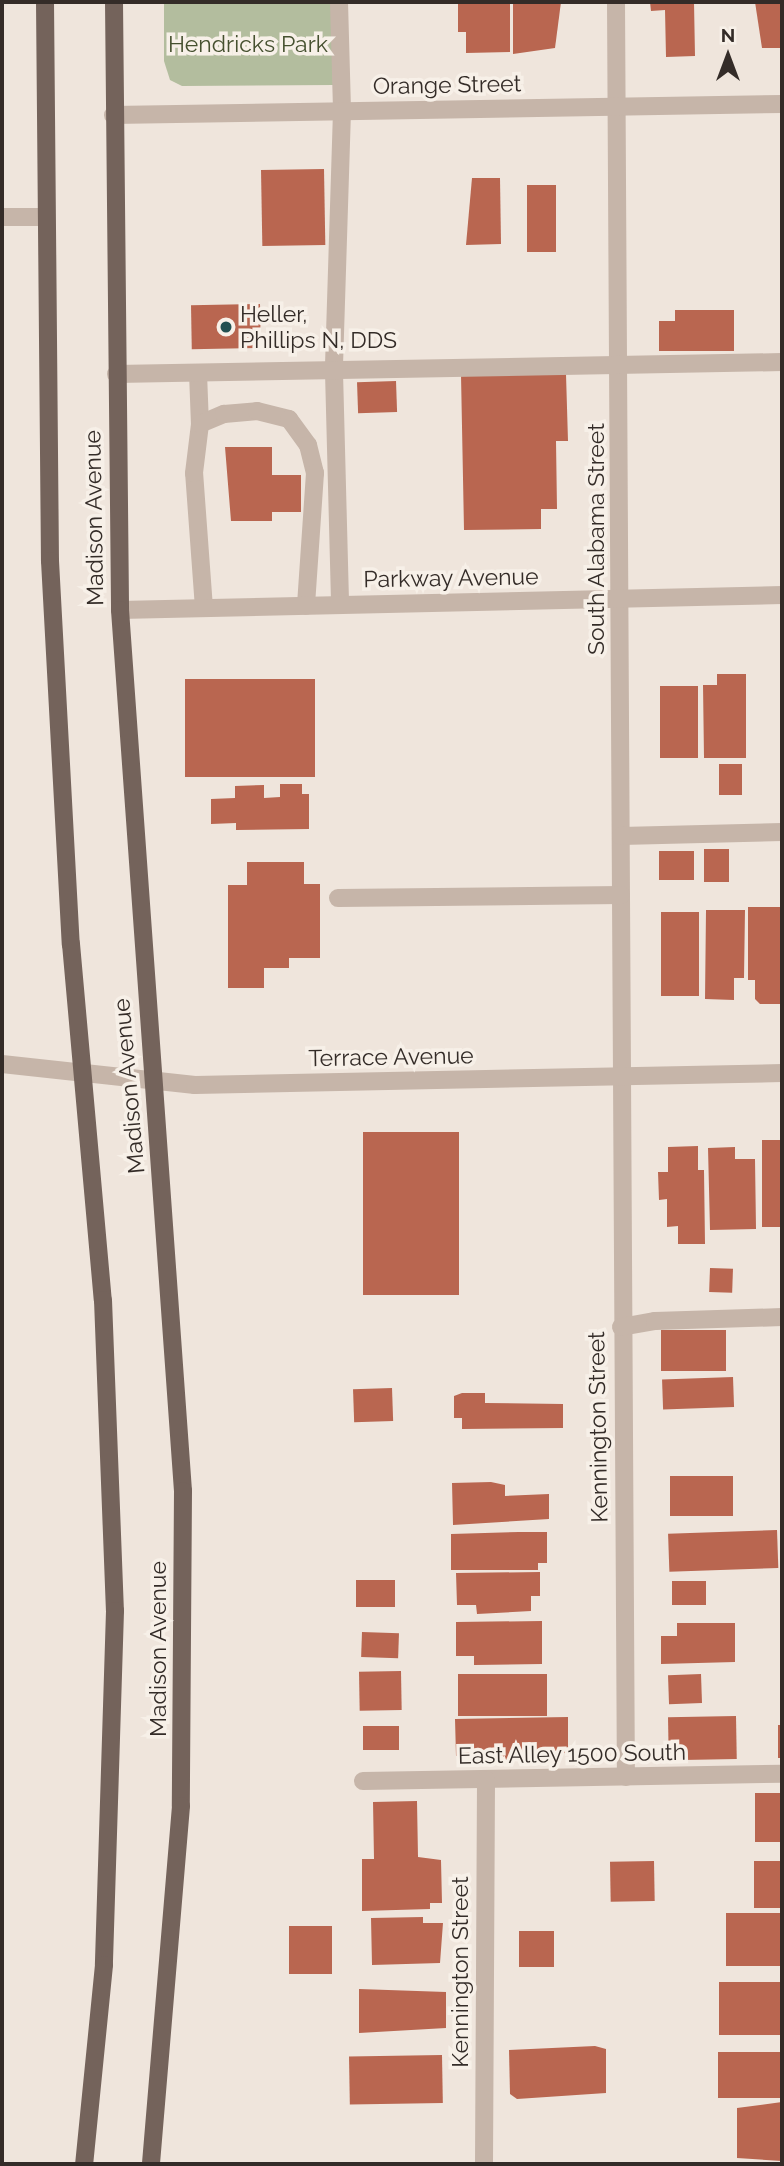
<!DOCTYPE html>
<html>
<head>
<meta charset="utf-8">
<style>
	body { margin:0 }
	#map { position:relative; width:784px; height:2166px; overflow:hidden; background:#efe5dc; font-family:Raleway,sans-serif }
	div>[style] { position:absolute }
	.green>* { inset:0; background:#b3bd9e }
	.building>* { inset:0; background:#b96650; transform-origin:0 0 }
	.minor>* { height:18px; margin:-9px; padding:0 9px; transform-origin:9px; border-radius:9px; background:#c6b5a9 }
	.major>* { height:18px; margin:-9px; padding:0 9px; transform-origin:9px; border-radius:9px; background:#74635b }
	.dots>* { width:19px; height:19px; translate:-50% -50%; box-sizing:border-box; border:4px solid #f7f0e8; border-radius:50% }
	span { translate:-50% -50%; white-space:nowrap; text-align:center; line-height:1.15; -webkit-text-stroke:7px #f7f0e8; paint-order:stroke }
	.park-label { font-size:23px; color:#45502f }
	.street-label { font-size:23px; color:#342c28 }
	.poi-label { font-size:23px; color:#342c28 }
	.left { translate:0 -50%; text-align:left }
	.frame { position:absolute; inset:0; border:4px solid #342c28; pointer-events:none }
	.north { position:absolute; left:693px; top:21px; width:70px; height:70px; -webkit-text-stroke:5px #f7f0e8; paint-order:stroke; rotate:0deg; font-size:19px; font-weight:700; line-height:28px; text-align:center; color:#342c28 }
	.north::after { content:''; display:block; margin:auto; width:24px; height:32px; background:#342c28; clip-path:polygon(50% 0,100% 100%,50% 72%,0 100%) }
</style>
</head>
<body>
<div id="map">
	<div class="green">
		<div style="clip-path:polygon(164px 2px,331px 2px,333px 85px,182px 86px,170px 80px,164px 61px)"></div>
	</div>
	<div class="building">
		<div style="clip-path:polygon(458px 2px,510px 2px,510px 52px,466px 53px,466px 32px,458px 32px)"></div>
		<div style="clip-path:polygon(513px 2px,561px 2px,555px 48px,513px 54px)"></div>
		<div style="clip-path:polygon(650px 2px,694px 2px,695px 56px,666px 57px,665px 10px,651px 11px)"></div>
		<div style="clip-path:polygon(755px 2px,782px 2px,782px 48px,762px 48px)"></div>
		<div style="left:324px;top:169px;width:76px;height:63px;rotate:89deg"></div>
		<div style="clip-path:polygon(472px 178px,500px 178px,501px 244px,466px 245px)"></div>
		<div style="left:527px;top:185px;width:29px;height:67px"></div>
		<div style="left:260px;top:304px;width:44px;height:69px;rotate:89deg"></div>
		<div style="clip-path:polygon(675px 310px,734px 310px,734px 351px,659px 351px,659px 321px,675px 321px)"></div>
		<div style="clip-path:polygon(566px 374px,568px 441px,556px 441px,557px 509px,541px 509px,541px 529px,464px 530px,461px 375px)"></div>
		<div style="left:396px;top:381px;width:31px;height:39px;rotate:88deg"></div>
		<div style="clip-path:polygon(225px 447px,272px 447px,272px 475px,301px 475px,301px 512px,272px 512px,272px 521px,231px 521px)"></div>
		<div style="clip-path:polygon(717px 674px,746px 674px,746px 758px,704px 758px,703px 685px,717px 685px)"></div>
		<div style="left:315px;top:679px;width:98px;height:130px;rotate:90deg"></div>
		<div style="left:698px;top:686px;width:72px;height:38px;rotate:90deg"></div>
		<div style="left:719px;top:764px;width:23px;height:31px"></div>
		<div style="clip-path:polygon(280px 784px,302px 784px,302px 794px,309px 794px,309px 829px,236px 830px,236px 823px,211px 824px,211px 799px,235px 798px,235px 786px,264px 785px,264px 798px,280px 797px)"></div>
		<div style="left:704px;top:849px;width:25px;height:33px"></div>
		<div style="left:694px;top:851px;width:29px;height:35px;rotate:90deg"></div>
		<div style="clip-path:polygon(247px 862px,304px 862px,304px 884px,320px 884px,320px 958px,289px 958px,289px 968px,264px 968px,264px 988px,228px 988px,228px 885px,247px 885px)"></div>
		<div style="clip-path:polygon(748px 907px,782px 907px,782px 1004px,760px 1004px,755px 999px,755px 980px,748px 980px)"></div>
		<div style="clip-path:polygon(706px 910px,745px 910px,744px 978px,734px 978px,734px 1000px,705px 999px)"></div>
		<div style="left:661px;top:912px;width:38px;height:84px"></div>
		<div style="left:363px;top:1132px;width:96px;height:163px"></div>
		<div style="left:762px;top:1140px;width:20px;height:87px"></div>
		<div style="clip-path:polygon(698px 1146px,698px 1170px,704px 1170px,705px 1244px,678px 1244px,678px 1226px,667px 1227px,667px 1199px,659px 1200px,658px 1172px,668px 1172px,668px 1147px)"></div>
		<div style="clip-path:polygon(735px 1147px,735px 1159px,755px 1159px,756px 1229px,710px 1230px,708px 1148px)"></div>
		<div style="left:710px;top:1268px;width:23px;height:24px;rotate:2deg"></div>
		<div style="left:726px;top:1330px;width:41px;height:65px;rotate:90deg"></div>
		<div style="left:733px;top:1377px;width:30px;height:71px;rotate:88deg"></div>
		<div style="left:392px;top:1388px;width:33px;height:39px;rotate:88deg"></div>
		<div style="clip-path:polygon(462px 1393px,485px 1393px,485px 1403px,563px 1404px,563px 1428px,462px 1429px,462px 1418px,454px 1418px,454px 1396px)"></div>
		<div style="left:670px;top:1476px;width:63px;height:40px"></div>
		<div style="clip-path:polygon(491px 1482px,505px 1485px,505px 1496px,549px 1494px,549px 1519px,453px 1525px,452px 1483px)"></div>
		<div style="left:777px;top:1530px;width:38px;height:109px;rotate:88deg"></div>
		<div style="clip-path:polygon(519px 1532px,547px 1532px,547px 1563px,538px 1563px,538px 1570px,451px 1570px,451px 1534px)"></div>
		<div style="clip-path:polygon(540px 1572px,540px 1596px,531px 1596px,531px 1611px,477px 1614px,476px 1605px,457px 1605px,456px 1573px)"></div>
		<div style="left:356px;top:1580px;width:39px;height:27px"></div>
		<div style="left:672px;top:1581px;width:34px;height:24px"></div>
		<div style="clip-path:polygon(542px 1621px,542px 1664px,474px 1665px,474px 1656px,456px 1656px,456px 1622px)"></div>
		<div style="clip-path:polygon(677px 1623px,735px 1623px,735px 1662px,661px 1664px,661px 1636px,677px 1636px)"></div>
		<div style="left:362px;top:1632px;width:37px;height:25px;rotate:2deg"></div>
		<div style="left:401px;top:1671px;width:39px;height:42px;rotate:89deg"></div>
		<div style="left:547px;top:1674px;width:42px;height:89px;rotate:90deg"></div>
		<div style="left:701px;top:1674px;width:29px;height:33px;rotate:88deg"></div>
		<div style="left:736px;top:1716px;width:43px;height:68px;rotate:89deg"></div>
		<div style="clip-path:polygon(568px 1717px,568px 1753px,513px 1754px,513px 1760px,487px 1761px,487px 1755px,456px 1756px,455px 1719px)"></div>
		<div style="left:778px;top:1725px;width:4px;height:33px"></div>
		<div style="left:363px;top:1726px;width:36px;height:24px"></div>
		<div style="left:782px;top:1793px;width:49px;height:27px;rotate:90deg"></div>
		<div style="clip-path:polygon(417px 1801px,418px 1857px,441px 1860px,442px 1903px,430px 1903px,430px 1909px,362px 1911px,362px 1859px,374px 1859px,373px 1802px)"></div>
		<div style="left:654px;top:1861px;width:40px;height:44px;rotate:89deg"></div>
		<div style="left:754px;top:1861px;width:28px;height:47px"></div>
		<div style="left:726px;top:1913px;width:56px;height:53px"></div>
		<div style="clip-path:polygon(423px 1917px,423px 1923px,443px 1923px,440px 1963px,372px 1965px,371px 1918px)"></div>
		<div style="left:289px;top:1926px;width:43px;height:48px"></div>
		<div style="left:554px;top:1931px;width:36px;height:35px;rotate:90deg"></div>
		<div style="left:782px;top:1982px;width:53px;height:63px;rotate:90deg"></div>
		<div style="clip-path:polygon(359px 1989px,446px 1992px,446px 2028px,359px 2033px)"></div>
		<div style="clip-path:polygon(595px 2046px,606px 2049px,606px 2093px,517px 2099px,510px 2094px,509px 2050px)"></div>
		<div style="left:782px;top:2052px;width:46px;height:64px;rotate:90deg"></div>
		<div style="left:442px;top:2055px;width:48px;height:93px;rotate:89deg"></div>
		<div style="clip-path:polygon(782px 2102px,782px 2161px,737px 2158px,737px 2108px)"></div>
	</div>
	<div class="minor">
		<div style="left:339px;top:2px;width:109px;rotate:88.4deg"></div>
		<div style="left:342px;top:111px;width:261px;rotate:91.8deg"></div>
		<div style="left:334px;top:372px;width:233px;rotate:88.5deg"></div>
		<div style="left:616px;top:2px;width:1775px;rotate:89.68deg"></div>
		<div style="left:113px;top:115px;width:669px;rotate:-0.94deg"></div>
		<div style="left:2px;top:217px;width:43px"></div>
		<div style="left:198px;top:373px;width:51px;rotate:87.8deg"></div>
		<div style="left:116px;top:374px;width:666px;rotate:-1.03deg"></div>
		<div style="left:204px;top:608px;width:135px;rotate:-94.2deg"></div>
		<div style="left:194px;top:473px;width:49px;rotate:-83deg"></div>
		<div style="left:200px;top:424px;width:26px;rotate:-23deg"></div>
		<div style="left:224px;top:414px;width:33px;rotate:-5deg"></div>
		<div style="left:257px;top:411px;width:33px;rotate:14deg"></div>
		<div style="left:289px;top:419px;width:32px;rotate:54deg"></div>
		<div style="left:308px;top:445px;width:29px;rotate:76deg"></div>
		<div style="left:315px;top:473px;width:133px;rotate:93.9deg"></div>
		<div style="left:120px;top:610px;width:662px;rotate:-1.3deg"></div>
		<div style="left:621px;top:836px;width:161px;rotate:-1.4deg"></div>
		<div style="left:338px;top:898px;width:283px;rotate:-0.6deg"></div>
		<div style="left:2px;top:1064px;width:194px;rotate:6.2deg"></div>
		<div style="left:195px;top:1085px;width:587px;rotate:-1.17deg"></div>
		<div style="left:621px;top:1327px;width:35px;rotate:-10deg"></div>
		<div style="left:655px;top:1321px;width:127px;rotate:-1.8deg"></div>
		<div style="left:363px;top:1781px;width:419px;rotate:-1deg"></div>
		<div style="left:484px;top:2164px;width:384px;rotate:-89.7deg"></div>
	</div>
	<div class="major">
		<div style="left:45px;top:2px;width:559px;rotate:89.49deg"></div>
		<div style="left:50px;top:561px;width:384px;rotate:86.9deg"></div>
		<div style="left:71px;top:944px;width:357px;rotate:84.9deg"></div>
		<div style="left:103px;top:1300px;width:311px;rotate:87.8deg"></div>
		<div style="left:115px;top:1611px;width:354px;rotate:91.8deg"></div>
		<div style="left:104px;top:1965px;width:200px;rotate:95.7deg"></div>
		<div style="left:114px;top:2px;width:608px;rotate:89.43deg"></div>
		<div style="left:120px;top:610px;width:883px;rotate:85.91deg"></div>
		<div style="left:183px;top:1491px;width:315px;rotate:90.4deg"></div>
		<div style="left:181px;top:1806px;width:359px;rotate:94.8deg"></div>
	</div>
	<div class="dots">
		<div style="left:226px;top:327px;background:#225051"></div>
	</div>
	<div class="park-label">
		<span style="left:248px;top:44px">Hendricks Park</span>
	</div>
	<div class="street-label">
		<span style="left:447px;top:85px;rotate:-1deg">Orange Street</span>
		<span style="left:94px;top:518px;rotate:-91deg">Madison Avenue</span>
		<span style="left:596px;top:539px;rotate:-90deg">South Alabama Street</span>
		<span style="left:451px;top:578px;rotate:-1deg">Parkway Avenue</span>
		<span style="left:391px;top:1057px;rotate:-1deg">Terrace Avenue</span>
		<span style="left:129px;top:1086px;rotate:-95deg">Madison Avenue</span>
		<span style="left:598px;top:1427px;rotate:-91deg">Kennington Street</span>
		<span style="left:158px;top:1649px;rotate:-90deg">Madison Avenue</span>
		<span style="left:572px;top:1754px;rotate:-1deg">East Alley 1500 South</span>
		<span style="left:460px;top:1972px;rotate:-90deg">Kennington Street</span>
	</div>
	<div class="poi-label">
		<span class="left" style="left:240px;top:327px">Heller,<br>Phillips N, DDS</span>
	</div>
	<div class="frame"></div>
	<div class="north">N</div>
</div>
</body>
</html>
